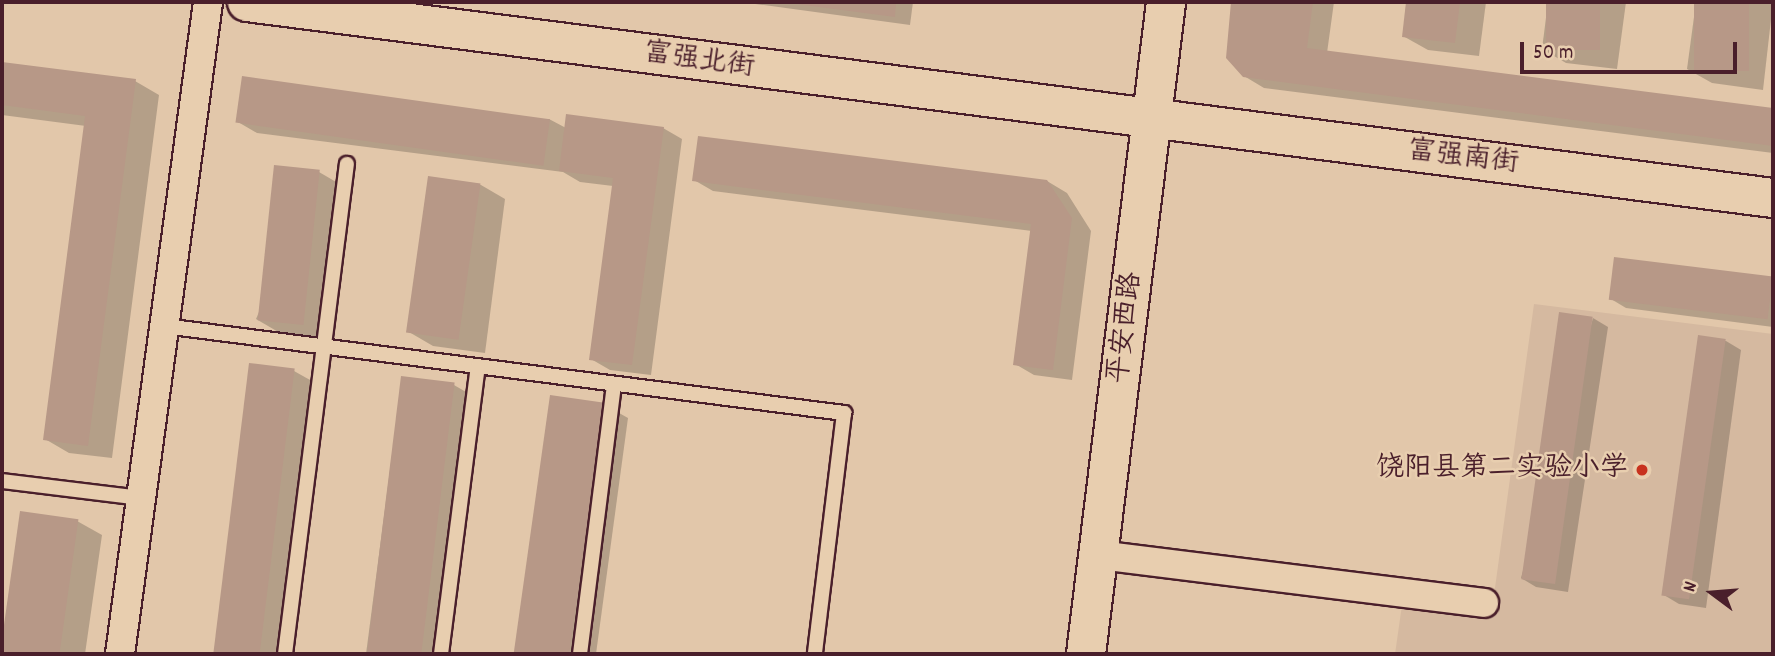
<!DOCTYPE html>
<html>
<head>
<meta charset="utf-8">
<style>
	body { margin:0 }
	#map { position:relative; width:1775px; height:656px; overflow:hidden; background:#e2c7aa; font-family:Dekko,"LXGW WenKai TC",sans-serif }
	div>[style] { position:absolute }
	.built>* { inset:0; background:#d5b9a0 }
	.shadow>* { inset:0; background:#0003 }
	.building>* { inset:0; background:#b79887; transform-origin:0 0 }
	.roads { filter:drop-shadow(2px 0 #4a1f2b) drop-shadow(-2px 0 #4a1f2b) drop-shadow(0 2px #4a1f2b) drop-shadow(0 -2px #4a1f2b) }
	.lane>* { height:14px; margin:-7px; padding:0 7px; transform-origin:7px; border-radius:7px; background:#e8ceaf }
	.street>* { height:28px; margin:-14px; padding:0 14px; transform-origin:14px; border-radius:14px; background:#e8ceaf }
	.secondary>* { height:38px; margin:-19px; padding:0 19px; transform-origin:19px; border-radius:19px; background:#e8ceaf }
	.dots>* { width:19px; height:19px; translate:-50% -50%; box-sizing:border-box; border:4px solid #e8ceaf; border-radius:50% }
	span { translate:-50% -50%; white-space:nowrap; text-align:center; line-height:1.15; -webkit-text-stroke:5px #e8ceaf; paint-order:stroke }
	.street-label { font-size:28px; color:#4a1f2b }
	.poi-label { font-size:28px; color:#4a1f2b }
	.right { translate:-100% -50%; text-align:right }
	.frame { position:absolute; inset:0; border:4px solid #4a1f2b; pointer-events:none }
	.north { position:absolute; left:1677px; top:558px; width:70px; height:70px; -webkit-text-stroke:5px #e8ceaf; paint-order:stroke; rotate:286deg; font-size:19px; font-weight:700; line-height:28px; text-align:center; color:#4a1f2b }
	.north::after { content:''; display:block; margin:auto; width:24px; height:32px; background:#4a1f2b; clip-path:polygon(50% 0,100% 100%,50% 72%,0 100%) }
	.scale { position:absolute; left:1520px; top:42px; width:217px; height:32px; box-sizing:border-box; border:4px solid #4a1f2b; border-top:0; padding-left:9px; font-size:21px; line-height:24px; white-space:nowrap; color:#4a1f2b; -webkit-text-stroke:5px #e8ceaf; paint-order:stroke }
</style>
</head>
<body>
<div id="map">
	<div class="built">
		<div style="clip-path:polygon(1534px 304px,1773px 334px,1773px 654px,1395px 654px,1402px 605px,1491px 617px)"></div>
	</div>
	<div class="shadow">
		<div style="clip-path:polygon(741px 2px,913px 2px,910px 25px)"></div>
		<div style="clip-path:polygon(1232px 2px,1334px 2px,1327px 53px,1773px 109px,1773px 153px,1264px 88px,1244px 76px,1228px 58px)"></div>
		<div style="clip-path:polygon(1408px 2px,1486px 2px,1479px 56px,1428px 50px,1403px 36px)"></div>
		<div style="clip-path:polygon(1548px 2px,1626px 2px,1617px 69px,1566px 63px,1542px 49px)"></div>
		<div style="clip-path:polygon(1696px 2px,1773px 2px,1763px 90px,1712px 83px,1687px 69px)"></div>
		<div style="clip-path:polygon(2px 63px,135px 81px,159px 95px,112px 458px,69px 453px,45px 439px,86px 126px,2px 115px)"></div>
		<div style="clip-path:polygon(549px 119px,566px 128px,663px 128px,682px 139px,651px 375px,610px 370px,591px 359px,613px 186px,580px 182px,563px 172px,257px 133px,238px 122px)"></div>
		<div style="clip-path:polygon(319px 172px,343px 186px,324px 338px,280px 333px,256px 319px)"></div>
		<div style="clip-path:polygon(429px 178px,481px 185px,505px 199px,485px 353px,433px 346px,409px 332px)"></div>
		<div style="clip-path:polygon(694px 180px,1047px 181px,1067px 193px,1091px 231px,1072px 380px,1034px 375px,1015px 364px,1032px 231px,713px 191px)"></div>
		<div style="clip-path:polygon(1616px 259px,1773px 279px,1773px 327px,1626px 308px,1611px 299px)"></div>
		<div style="clip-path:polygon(1593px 318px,1608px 327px,1568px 592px,1536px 587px,1521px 578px)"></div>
		<div style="clip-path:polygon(1699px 337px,1726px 341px,1741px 350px,1706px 608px,1679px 604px,1664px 595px)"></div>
		<div style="clip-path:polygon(250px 365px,294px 371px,319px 385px,285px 654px,214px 654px)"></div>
		<div style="clip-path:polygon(402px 378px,454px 385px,478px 399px,444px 654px,366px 654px)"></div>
		<div style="clip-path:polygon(552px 397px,603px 404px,628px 418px,596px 654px,517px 654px)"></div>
		<div style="clip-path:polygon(21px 513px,77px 521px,102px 535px,85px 654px,2px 654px)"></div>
	</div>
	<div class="building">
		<div style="clip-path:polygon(781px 2px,896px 2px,895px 17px)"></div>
		<div style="clip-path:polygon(1231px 2px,1313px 2px,1307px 48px,1773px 108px,1773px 146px,1243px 77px,1226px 58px)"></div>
		<div style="clip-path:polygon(1406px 2px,1460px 2px,1455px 43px,1402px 37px)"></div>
		<div style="left:1546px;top:2px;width:54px;height:48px"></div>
		<div style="left:1694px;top:2px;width:55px;height:69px"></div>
		<div style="clip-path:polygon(2px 62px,136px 79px,88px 446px,43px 440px,85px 116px,2px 105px)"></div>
		<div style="left:242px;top:76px;width:311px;height:47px;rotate:8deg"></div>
		<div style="clip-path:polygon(566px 114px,664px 127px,632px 365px,589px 360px,613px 178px,559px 171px)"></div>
		<div style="clip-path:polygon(698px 136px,1047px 180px,1072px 218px,1053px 370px,1013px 365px,1031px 224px,692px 181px)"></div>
		<div style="left:274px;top:165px;width:46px;height:156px;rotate:6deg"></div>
		<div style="left:428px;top:176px;width:53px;height:158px;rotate:8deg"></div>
		<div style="left:1614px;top:257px;width:160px;height:43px;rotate:7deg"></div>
		<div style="left:1559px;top:312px;width:34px;height:270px;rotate:8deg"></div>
		<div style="left:1698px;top:335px;width:28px;height:263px;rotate:8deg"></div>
		<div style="left:249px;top:363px;width:46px;height:293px;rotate:7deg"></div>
		<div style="left:401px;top:376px;width:54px;height:280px;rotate:7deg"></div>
		<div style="left:550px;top:395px;width:55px;height:261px;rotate:8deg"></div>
		<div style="left:20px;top:511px;width:59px;height:144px;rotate:8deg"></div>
	</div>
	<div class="roads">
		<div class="lane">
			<div style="left:164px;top:326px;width:686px;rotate:7.29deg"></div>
			<div style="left:844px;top:413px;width:242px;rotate:96.9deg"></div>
			<div style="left:2px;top:481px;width:139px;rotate:7deg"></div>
			<div style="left:285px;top:654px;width:494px;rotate:-82.8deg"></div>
			<div style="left:441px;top:654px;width:290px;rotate:-82.7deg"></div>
			<div style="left:580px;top:654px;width:272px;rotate:-82.8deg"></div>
		</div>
		<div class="street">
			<div style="left:1100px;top:555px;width:387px;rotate:7.1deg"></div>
			<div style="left:120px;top:654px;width:658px;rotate:-82.31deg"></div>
		</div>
		<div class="secondary">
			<div style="left:247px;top:2px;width:1539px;rotate:7.32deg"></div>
			<div style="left:1086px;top:654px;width:657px;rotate:-83deg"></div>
		</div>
	</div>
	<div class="dots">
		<div style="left:1642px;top:470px;background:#c8321e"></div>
	</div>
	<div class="street-label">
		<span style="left:699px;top:62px;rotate:8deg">富强北街</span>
		<span style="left:1463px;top:159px;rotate:7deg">富强南街</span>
		<span style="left:1127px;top:328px;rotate:-83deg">平安西路</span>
	</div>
	<div class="poi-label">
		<span class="right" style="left:1628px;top:470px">饶阳县第二实验小学</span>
	</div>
	<div class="frame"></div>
	<div class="north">N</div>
	<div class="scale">50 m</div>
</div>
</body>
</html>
